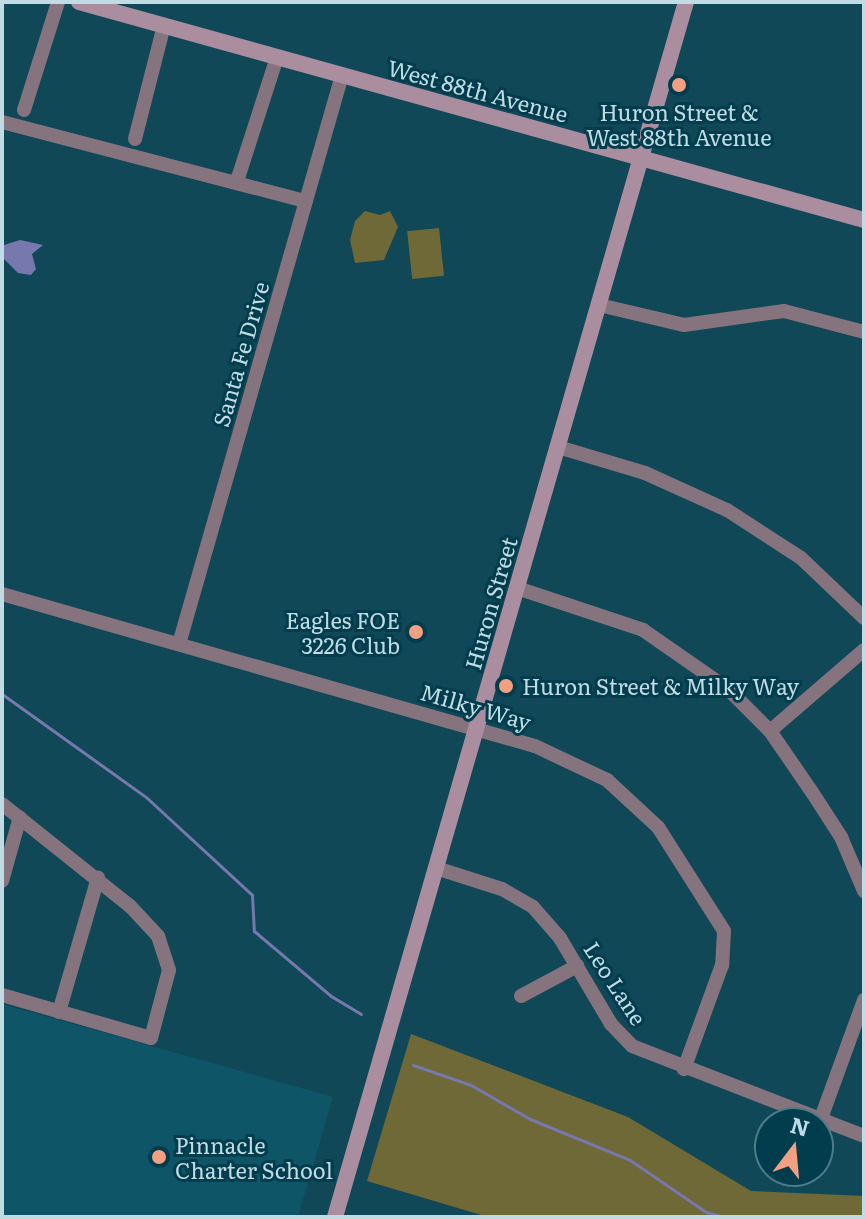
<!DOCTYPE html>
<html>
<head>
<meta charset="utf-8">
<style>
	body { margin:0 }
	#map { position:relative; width:866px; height:1219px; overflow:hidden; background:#114858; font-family:Literata,serif }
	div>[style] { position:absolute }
	.built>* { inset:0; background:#0d5567 }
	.green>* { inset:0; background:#6f6837; transform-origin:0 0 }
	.water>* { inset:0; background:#7678ae }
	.stream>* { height:3px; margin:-1.5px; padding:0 1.5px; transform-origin:1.5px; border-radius:1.5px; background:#7678ae }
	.minor>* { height:14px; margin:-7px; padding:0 7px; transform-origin:7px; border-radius:7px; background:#85737e }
	.secondary>* { height:16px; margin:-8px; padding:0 8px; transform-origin:8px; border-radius:8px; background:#aa8e9f }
	.dots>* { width:22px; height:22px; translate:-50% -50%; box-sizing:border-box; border:4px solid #023d4d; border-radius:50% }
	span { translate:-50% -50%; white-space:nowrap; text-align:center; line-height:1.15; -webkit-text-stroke:6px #023d4d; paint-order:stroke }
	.street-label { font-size:22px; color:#c1dbe4 }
	.poi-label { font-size:22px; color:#c1dbe4 }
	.right { translate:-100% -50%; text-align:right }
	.left { translate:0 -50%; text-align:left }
	.frame { position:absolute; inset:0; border:4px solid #c1dbe4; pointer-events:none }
	.north { position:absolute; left:754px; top:1107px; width:80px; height:80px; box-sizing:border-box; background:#023d4d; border:2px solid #4e7c89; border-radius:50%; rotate:16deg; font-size:22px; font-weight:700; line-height:32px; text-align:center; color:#c1dbe4 }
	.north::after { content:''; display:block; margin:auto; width:28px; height:36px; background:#f2a081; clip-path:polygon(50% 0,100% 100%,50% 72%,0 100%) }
</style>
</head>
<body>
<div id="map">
	<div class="built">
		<div style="clip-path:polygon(2px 1004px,333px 1097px,298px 1217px,2px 1217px)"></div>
	</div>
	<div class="green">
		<div style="clip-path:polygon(365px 211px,380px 215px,390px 211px,398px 227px,384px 260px,355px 263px,350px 240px,355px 221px)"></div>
		<div style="left:439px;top:228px;width:48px;height:32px;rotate:84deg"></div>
		<div style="clip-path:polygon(411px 1034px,628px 1117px,751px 1191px,864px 1196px,864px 1217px,488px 1217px,367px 1181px)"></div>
	</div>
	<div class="water">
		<div style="clip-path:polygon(20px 240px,43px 245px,32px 254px,36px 269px,31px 275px,18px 273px,2px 257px,4px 245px)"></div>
	</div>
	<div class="stream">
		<div style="left:2px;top:694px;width:178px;rotate:35.6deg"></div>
		<div style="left:147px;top:798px;width:143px;rotate:42.7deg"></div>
		<div style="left:252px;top:895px;width:36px;rotate:87deg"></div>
		<div style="left:254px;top:931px;width:101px;rotate:40.2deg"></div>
		<div style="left:331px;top:996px;width:35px;rotate:31deg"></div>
		<div style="left:413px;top:1065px;width:61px;rotate:19deg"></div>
		<div style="left:471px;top:1085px;width:68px;rotate:30deg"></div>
		<div style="left:530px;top:1119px;width:108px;rotate:22.3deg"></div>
		<div style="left:630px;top:1160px;width:92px;rotate:34.4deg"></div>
		<div style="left:706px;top:1212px;width:18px;rotate:16deg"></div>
		<div style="left:795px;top:1217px;width:20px"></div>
	</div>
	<div class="minor">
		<div style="left:24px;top:110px;width:113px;rotate:-72.5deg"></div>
		<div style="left:2px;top:122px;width:314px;rotate:14.6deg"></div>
		<div style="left:135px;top:139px;width:118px;rotate:-75.7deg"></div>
		<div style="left:237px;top:181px;width:130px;rotate:-72.1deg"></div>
		<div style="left:599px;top:305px;width:87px;rotate:13.2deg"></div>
		<div style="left:684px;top:325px;width:101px;rotate:-8deg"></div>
		<div style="left:784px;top:311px;width:83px;rotate:14.7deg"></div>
		<div style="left:558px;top:447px;width:91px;rotate:16.6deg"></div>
		<div style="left:645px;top:473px;width:90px;rotate:24.3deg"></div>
		<div style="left:727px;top:510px;width:88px;rotate:33deg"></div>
		<div style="left:801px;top:558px;width:87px;rotate:43.6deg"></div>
		<div style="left:517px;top:588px;width:133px;rotate:18.4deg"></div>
		<div style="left:643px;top:630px;width:103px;rotate:34.8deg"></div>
		<div style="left:728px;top:689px;width:59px;rotate:45deg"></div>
		<div style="left:770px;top:731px;width:74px;rotate:55.5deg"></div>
		<div style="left:812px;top:792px;width:54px;rotate:57.2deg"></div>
		<div style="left:841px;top:837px;width:59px;rotate:66.9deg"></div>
		<div style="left:2px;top:594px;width:554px;rotate:15.92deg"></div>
		<div style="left:535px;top:746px;width:80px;rotate:25.3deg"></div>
		<div style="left:607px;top:780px;width:69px;rotate:42.7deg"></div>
		<div style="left:658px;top:827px;width:123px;rotate:57.6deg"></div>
		<div style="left:724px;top:931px;width:34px;rotate:93deg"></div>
		<div style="left:722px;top:965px;width:111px;rotate:110.1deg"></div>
		<div style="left:179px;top:644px;width:592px;rotate:-74.01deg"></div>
		<div style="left:770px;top:731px;width:124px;rotate:-40.8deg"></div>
		<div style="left:2px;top:804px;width:164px;rotate:38.6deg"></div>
		<div style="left:130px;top:906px;width:41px;rotate:47deg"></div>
		<div style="left:158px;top:936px;width:36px;rotate:72deg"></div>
		<div style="left:169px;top:970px;width:70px;rotate:104.8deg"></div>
		<div style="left:151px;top:1038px;width:155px;rotate:-163.9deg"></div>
		<div style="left:436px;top:868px;width:69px;rotate:17.7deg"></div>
		<div style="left:502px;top:889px;width:36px;rotate:30deg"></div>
		<div style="left:533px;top:907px;width:41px;rotate:48.9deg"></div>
		<div style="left:560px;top:938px;width:100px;rotate:59.3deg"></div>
		<div style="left:611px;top:1024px;width:30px;rotate:46deg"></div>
		<div style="left:632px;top:1046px;width:249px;rotate:21.2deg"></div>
		<div style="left:2px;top:881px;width:66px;rotate:-74.3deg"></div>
		<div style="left:521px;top:996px;width:64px;rotate:-28.2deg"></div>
		<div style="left:59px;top:1012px;width:140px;rotate:-73.8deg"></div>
		<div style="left:820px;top:1121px;width:129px;rotate:-70deg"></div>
	</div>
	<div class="secondary">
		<div style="left:79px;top:2px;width:815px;rotate:15.52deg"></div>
		<div style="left:335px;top:1217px;width:1265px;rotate:-73.89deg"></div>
	</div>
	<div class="dots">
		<div style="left:679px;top:85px;background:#f2a081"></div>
		<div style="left:416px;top:632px;background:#f2a081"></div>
		<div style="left:506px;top:686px;background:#f2a081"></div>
		<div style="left:159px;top:1157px;background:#f2a081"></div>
	</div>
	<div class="street-label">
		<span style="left:478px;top:90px;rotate:15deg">West 88th Avenue</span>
		<span style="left:240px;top:354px;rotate:-74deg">Santa Fe Drive</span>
		<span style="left:490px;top:603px;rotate:-74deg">Huron Street</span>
		<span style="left:476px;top:706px;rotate:16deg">Milky Way</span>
		<span style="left:616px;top:983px;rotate:57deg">Leo Lane</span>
	</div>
	<div class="poi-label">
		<span style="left:679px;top:124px">Huron Street &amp;<br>West 88th Avenue</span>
		<span class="right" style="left:400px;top:632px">Eagles FOE<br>3226 Club</span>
		<span class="left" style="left:522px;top:686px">Huron Street &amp; Milky Way</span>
		<span class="left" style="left:175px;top:1157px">Pinnacle<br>Charter School</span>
	</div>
	<div class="frame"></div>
	<div class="north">N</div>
</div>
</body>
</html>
